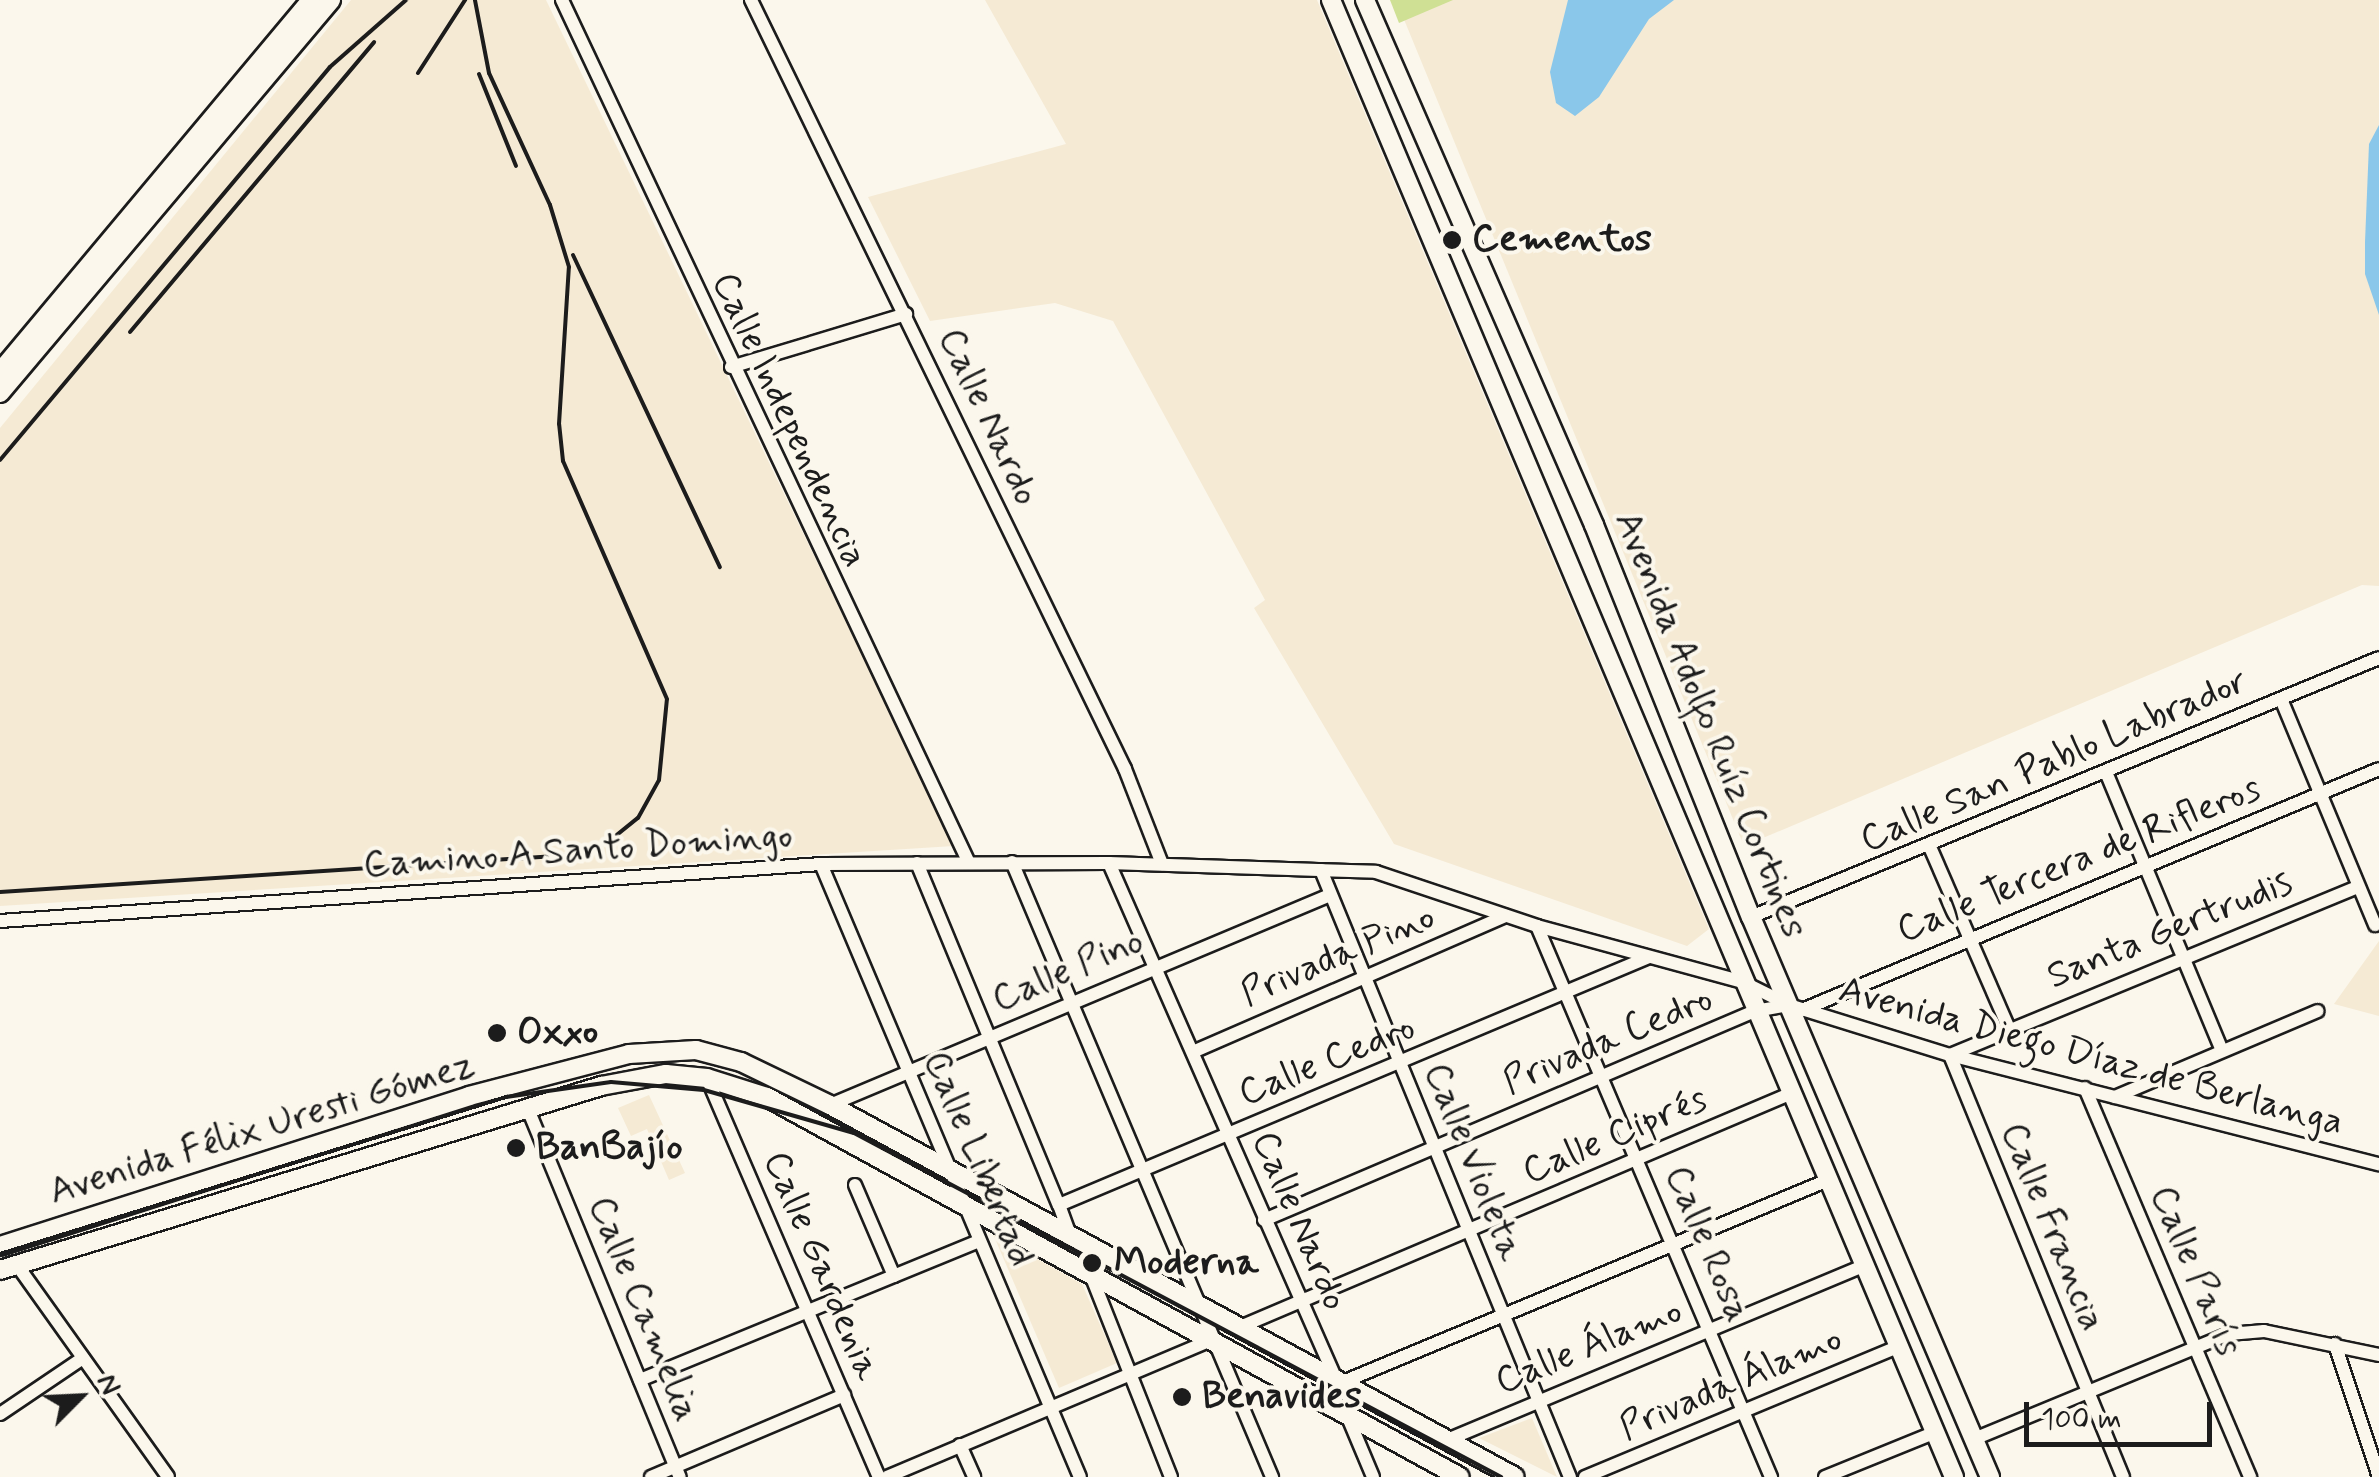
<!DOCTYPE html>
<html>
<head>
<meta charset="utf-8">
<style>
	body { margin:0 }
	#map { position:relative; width:2379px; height:1477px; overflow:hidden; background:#fbf7ec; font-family:Mynerve,sans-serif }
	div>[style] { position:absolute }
	.built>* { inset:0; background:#f5ead4 }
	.green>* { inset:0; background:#cfe094 }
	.water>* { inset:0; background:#8ac7ea }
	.roads { filter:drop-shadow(2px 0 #1c1c1c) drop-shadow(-2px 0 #1c1c1c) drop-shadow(0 2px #1c1c1c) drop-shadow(0 -2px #1c1c1c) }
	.minor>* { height:12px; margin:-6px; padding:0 6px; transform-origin:6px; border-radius:6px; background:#fbf7ec }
	.major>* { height:18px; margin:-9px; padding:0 9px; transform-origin:9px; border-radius:9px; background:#fbf7ec }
	.rail>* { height:4px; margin:-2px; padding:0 2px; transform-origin:2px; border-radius:2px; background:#1c1c1c }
	.dots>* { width:28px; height:28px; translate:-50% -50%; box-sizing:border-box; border:5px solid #fbf7ec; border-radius:50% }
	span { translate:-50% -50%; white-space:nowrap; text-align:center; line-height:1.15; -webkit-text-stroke:8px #fbf7ec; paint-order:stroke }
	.poi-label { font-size:38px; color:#1c1c1c; font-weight:700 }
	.left { translate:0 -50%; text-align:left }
	.street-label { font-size:38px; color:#1c1c1c }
	.north { position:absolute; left:30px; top:1347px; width:100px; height:100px; -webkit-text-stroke:8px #fbf7ec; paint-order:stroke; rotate:66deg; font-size:28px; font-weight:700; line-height:40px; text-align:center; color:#1c1c1c }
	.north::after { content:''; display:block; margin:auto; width:35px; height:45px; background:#1c1c1c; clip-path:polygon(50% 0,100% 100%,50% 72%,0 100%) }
	.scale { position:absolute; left:2024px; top:1402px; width:188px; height:45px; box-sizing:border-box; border:5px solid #1c1c1c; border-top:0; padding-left:12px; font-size:30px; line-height:35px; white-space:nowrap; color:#1c1c1c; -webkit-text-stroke:8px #fbf7ec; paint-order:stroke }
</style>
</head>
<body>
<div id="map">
	<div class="built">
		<div style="clip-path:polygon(351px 0,546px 0,954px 846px,0 906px,0 428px)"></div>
		<div style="clip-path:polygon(985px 0,1317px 0,1709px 929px,1687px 946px,1394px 844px,1254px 608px,1265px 600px,1113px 321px,1055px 303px,930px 321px,868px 197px,1066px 144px)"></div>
		<div style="clip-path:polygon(1396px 0,2379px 0,2379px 586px,2362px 585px,1744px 846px)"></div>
		<div style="clip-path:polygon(2379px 941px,2379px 1016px,2334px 1004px)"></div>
		<div style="clip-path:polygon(649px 1095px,685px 1173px,669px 1180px,647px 1129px,631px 1136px,618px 1108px)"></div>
		<div style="clip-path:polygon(993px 1234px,1082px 1284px,1117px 1363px,1059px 1388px)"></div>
		<div style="clip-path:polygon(1532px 1418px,1557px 1477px,1479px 1438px)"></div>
	</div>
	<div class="green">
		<div style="clip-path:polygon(1390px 0,1453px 0,1399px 23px)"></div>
	</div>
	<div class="water">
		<div style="clip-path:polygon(1568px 0,1674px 0,1649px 19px,1599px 97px,1575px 116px,1556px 103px,1550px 72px)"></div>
		<div style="clip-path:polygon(2379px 125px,2379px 315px,2365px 274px,2365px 242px,2369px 144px)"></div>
	</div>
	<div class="roads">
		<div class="minor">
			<div style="left:562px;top:0;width:954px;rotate:64.75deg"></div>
			<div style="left:751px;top:0;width:855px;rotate:64.06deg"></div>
			<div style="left:1125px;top:769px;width:102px;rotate:68.7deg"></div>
			<div style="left:731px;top:367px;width:183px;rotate:-16.8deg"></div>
			<div style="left:2281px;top:699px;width:245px;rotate:67.4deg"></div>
			<div style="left:2106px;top:772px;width:301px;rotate:67.4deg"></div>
			<div style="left:1930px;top:847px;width:195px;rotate:66.5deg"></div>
			<div style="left:1012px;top:862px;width:668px;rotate:67.08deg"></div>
			<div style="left:917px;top:863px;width:370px;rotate:67.5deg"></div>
			<div style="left:1109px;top:863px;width:569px;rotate:66.27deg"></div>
			<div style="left:1338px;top:1384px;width:531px;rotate:-22.6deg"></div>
			<div style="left:821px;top:864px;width:665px;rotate:67.1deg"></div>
			<div style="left:1321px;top:870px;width:656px;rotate:67.7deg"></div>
			<div style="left:1751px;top:917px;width:679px;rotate:-22.41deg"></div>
			<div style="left:0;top:921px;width:823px;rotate:-3.97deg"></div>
			<div style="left:821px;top:864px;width:288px;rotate:-0.2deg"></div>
			<div style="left:1109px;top:863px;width:267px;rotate:1.9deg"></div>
			<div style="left:1376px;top:872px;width:170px;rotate:18.5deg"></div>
			<div style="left:1537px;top:926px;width:213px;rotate:15.2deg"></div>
			<div style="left:1743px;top:982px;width:51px;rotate:26.6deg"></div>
			<div style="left:1789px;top:1005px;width:169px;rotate:17.3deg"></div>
			<div style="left:1950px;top:1055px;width:443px;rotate:14.3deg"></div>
			<div style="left:1537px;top:926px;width:599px;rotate:66.99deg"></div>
			<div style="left:1802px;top:1010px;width:625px;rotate:-22.67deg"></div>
			<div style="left:1195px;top:1051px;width:339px;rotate:-23.5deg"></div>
			<div style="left:707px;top:1078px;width:434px;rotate:66.7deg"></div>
			<div style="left:2085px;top:1088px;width:423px;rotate:67deg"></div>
			<div style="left:2115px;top:1097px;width:220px;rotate:-23deg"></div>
			<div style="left:830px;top:1105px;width:542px;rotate:-22.78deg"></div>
			<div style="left:528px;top:1109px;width:398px;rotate:67.6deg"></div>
			<div style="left:855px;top:1185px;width:99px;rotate:66.8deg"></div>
			<div style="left:1264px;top:1220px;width:534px;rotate:-23.06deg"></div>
			<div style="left:1755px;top:1011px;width:35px;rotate:-10deg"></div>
			<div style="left:1070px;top:1235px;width:32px;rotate:-110deg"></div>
			<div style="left:1059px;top:1205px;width:640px;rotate:-22.8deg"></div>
			<div style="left:17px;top:1265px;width:260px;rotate:54.5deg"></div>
			<div style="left:1091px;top:1275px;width:217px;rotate:68.4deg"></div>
			<div style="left:1240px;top:1327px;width:600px;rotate:-22.97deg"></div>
			<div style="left:2335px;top:1344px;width:140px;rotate:71.7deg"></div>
			<div style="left:640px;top:1380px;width:366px;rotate:-22.3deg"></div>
			<div style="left:0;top:1414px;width:100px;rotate:-34deg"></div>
			<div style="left:1347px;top:1415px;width:67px;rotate:67.2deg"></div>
			<div style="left:1974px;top:1439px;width:276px;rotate:-22.4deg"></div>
			<div style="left:2229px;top:1334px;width:35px;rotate:-5deg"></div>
			<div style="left:2264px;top:1331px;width:117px;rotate:11.8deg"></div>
			<div style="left:1447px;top:1440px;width:453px;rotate:-22.7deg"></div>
			<div style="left:960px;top:1445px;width:35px;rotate:66deg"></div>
			<div style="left:651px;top:1477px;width:210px;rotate:-23deg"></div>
			<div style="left:887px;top:1477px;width:353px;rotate:-22.9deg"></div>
			<div style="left:1585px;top:1477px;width:340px;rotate:-22.6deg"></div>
			<div style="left:1825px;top:1477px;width:120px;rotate:-22.1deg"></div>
			<div style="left:2123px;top:1477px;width:456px;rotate:-112.3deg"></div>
			<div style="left:1950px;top:1055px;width:441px;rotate:-22.4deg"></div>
		</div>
		<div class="major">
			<div style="left:1331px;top:0;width:1603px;rotate:67.13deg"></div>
			<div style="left:1365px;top:0;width:573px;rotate:66.43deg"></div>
			<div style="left:1594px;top:525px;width:422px;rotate:68.2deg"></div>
			<div style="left:1751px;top:917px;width:609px;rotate:66.89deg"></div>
			<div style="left:0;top:372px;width:485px;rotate:-50.1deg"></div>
			<div style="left:0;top:393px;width:514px;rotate:-49.89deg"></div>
			<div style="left:0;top:1246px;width:492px;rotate:-17.7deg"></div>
			<div style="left:469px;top:1096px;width:165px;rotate:-14.7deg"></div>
			<div style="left:629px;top:1054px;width:67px;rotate:-3.4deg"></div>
			<div style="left:696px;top:1050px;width:47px;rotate:14.9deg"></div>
			<div style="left:741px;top:1062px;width:99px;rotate:25.8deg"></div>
			<div style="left:830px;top:1105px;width:779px;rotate:28.5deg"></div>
			<div style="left:0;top:1270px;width:629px;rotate:-17.02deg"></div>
			<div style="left:601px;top:1086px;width:66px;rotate:-10.5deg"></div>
			<div style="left:666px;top:1074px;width:41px;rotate:5.6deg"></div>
			<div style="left:707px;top:1078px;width:63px;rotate:17.6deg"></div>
			<div style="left:767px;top:1097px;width:790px;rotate:28.74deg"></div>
		</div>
	</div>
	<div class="rail">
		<div style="left:418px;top:73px;width:87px;rotate:-57.2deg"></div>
		<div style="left:479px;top:74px;width:99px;rotate:68.1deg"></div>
		<div style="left:573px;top:255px;width:345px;rotate:64.8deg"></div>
		<div style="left:130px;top:332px;width:379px;rotate:-49.9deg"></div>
		<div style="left:0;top:460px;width:513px;rotate:-49.98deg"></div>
		<div style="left:330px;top:67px;width:101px;rotate:-41.4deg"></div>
		<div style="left:0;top:892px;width:572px;rotate:-3.71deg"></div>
		<div style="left:571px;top:855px;width:39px;rotate:-19deg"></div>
		<div style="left:608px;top:842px;width:38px;rotate:-39deg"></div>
		<div style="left:638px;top:818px;width:43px;rotate:-61.1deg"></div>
		<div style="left:659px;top:780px;width:81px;rotate:-84.4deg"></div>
		<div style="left:667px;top:699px;width:260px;rotate:-113.6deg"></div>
		<div style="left:563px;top:461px;width:37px;rotate:-96deg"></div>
		<div style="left:559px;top:424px;width:157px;rotate:-86.4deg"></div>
		<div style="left:569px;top:267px;width:65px;rotate:-107deg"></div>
		<div style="left:550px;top:205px;width:145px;rotate:-114.8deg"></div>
		<div style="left:489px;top:73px;width:74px;rotate:-100.9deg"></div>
		<div style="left:0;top:1254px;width:530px;rotate:-17.24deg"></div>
		<div style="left:506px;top:1097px;width:106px;rotate:-8.1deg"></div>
		<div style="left:611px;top:1082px;width:93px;rotate:4.9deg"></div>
		<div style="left:704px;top:1090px;width:156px;rotate:16deg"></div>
		<div style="left:854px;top:1133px;width:733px;rotate:28deg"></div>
	</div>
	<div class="dots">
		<div style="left:1452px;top:240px;background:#1c1c1c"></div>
		<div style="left:497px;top:1033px;background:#1c1c1c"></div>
		<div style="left:516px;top:1148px;background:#1c1c1c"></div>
		<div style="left:1092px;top:1263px;background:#1c1c1c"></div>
		<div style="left:1182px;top:1397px;background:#1c1c1c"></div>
	</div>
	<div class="poi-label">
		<span class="left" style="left:1472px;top:240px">Cementos</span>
		<span class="left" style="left:517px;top:1033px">Oxxo</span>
		<span class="left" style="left:536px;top:1148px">BanBajío</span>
		<span class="left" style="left:1114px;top:1263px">Moderna</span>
		<span class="left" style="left:1202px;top:1397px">Benavides</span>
	</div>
	<div class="street-label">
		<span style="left:988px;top:417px;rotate:65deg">Calle Nardo</span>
		<span style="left:789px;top:420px;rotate:65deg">Calle Independencia</span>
		<span style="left:1710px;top:725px;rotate:68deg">Avenida Adolfo Ruíz Cortines</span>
		<span style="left:2054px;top:761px;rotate:-23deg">Calle San Pablo Labrador</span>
		<span style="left:578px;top:851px;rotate:-4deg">Camino A Santo Domingo</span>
		<span style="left:2079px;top:860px;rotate:-22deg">Calle Tercera de Rifleros</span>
		<span style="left:2170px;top:930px;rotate:-22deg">Santa Gertrudis</span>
		<span style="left:1338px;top:956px;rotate:-23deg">Privada Pino</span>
		<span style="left:1068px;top:971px;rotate:-23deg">Calle Pino</span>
		<span style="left:1608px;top:1041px;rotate:-23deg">Privada Cedro</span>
		<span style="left:2091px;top:1057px;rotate:15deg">Avenida Diego Díaz de Berlanga</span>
		<span style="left:1327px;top:1061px;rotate:-22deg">Calle Cedro</span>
		<span style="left:262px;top:1129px;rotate:-17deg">Avenida Félix Uresti Gómez</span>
		<span style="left:1615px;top:1136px;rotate:-23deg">Calle Ciprés</span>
		<span style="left:978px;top:1159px;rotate:67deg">Calle Libertad</span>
		<span style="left:1473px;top:1162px;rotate:68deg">Calle Violeta</span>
		<span style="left:1299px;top:1221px;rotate:67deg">Calle Nardo</span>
		<span style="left:2052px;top:1227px;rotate:68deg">Calle Francia</span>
		<span style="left:1707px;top:1244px;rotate:67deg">Calle Rosa</span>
		<span style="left:821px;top:1266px;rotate:67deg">Calle Gardenia</span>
		<span style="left:2195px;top:1271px;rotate:67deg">Calle París</span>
		<span style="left:643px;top:1309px;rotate:68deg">Calle Camelia</span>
		<span style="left:1589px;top:1347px;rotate:-22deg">Calle Álamo</span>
		<span style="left:1731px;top:1384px;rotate:-23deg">Privada Álamo</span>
	</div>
	<div class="north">N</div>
	<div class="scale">100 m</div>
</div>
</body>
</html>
